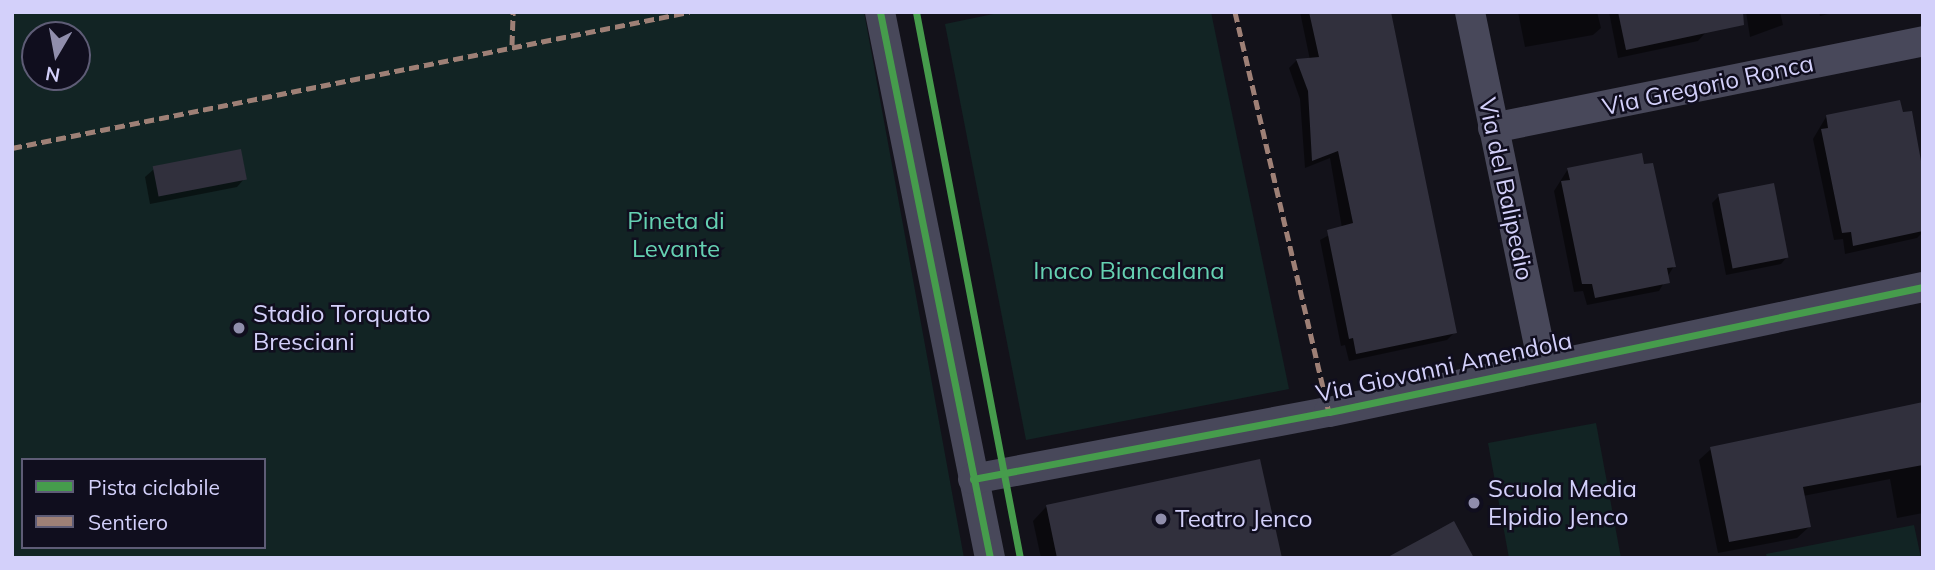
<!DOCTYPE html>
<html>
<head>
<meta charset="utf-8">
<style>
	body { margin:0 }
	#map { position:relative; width:1935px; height:570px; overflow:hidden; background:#13121a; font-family:Mulish,sans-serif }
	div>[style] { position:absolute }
	.green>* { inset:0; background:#122424 }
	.shadow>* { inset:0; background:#0007 }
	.building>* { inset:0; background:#31303d; transform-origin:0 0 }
	.street>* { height:30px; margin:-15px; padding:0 15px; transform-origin:15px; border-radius:15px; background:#48485a }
	.quiet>* { height:5px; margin-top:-2.5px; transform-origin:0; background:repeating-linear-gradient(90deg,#9e8076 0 10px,transparent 0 15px) }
	.cycleway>* { height:7px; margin:-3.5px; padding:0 3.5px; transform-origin:3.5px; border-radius:3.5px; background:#469c4c }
	.dots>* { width:19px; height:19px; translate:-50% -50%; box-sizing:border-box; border:4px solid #100e1e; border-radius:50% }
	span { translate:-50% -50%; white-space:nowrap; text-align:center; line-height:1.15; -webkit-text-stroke:5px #100e1e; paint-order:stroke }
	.street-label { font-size:24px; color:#d3d0fa }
	.park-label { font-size:24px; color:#65d1b2 }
	.poi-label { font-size:24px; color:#d3d0fa }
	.left { translate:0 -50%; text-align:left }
	.frame { position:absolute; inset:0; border:14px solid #d3d0fa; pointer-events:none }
	.legend { position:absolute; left:21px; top:458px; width:245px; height:91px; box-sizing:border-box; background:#100e1e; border:2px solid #5e5c76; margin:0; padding:9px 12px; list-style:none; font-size:21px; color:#d3d0fa }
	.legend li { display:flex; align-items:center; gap:14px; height:35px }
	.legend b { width:35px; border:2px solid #5e5c76 }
	.north { position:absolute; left:21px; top:21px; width:70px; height:70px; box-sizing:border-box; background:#100e1e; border:2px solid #5e5c76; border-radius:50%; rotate:190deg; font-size:19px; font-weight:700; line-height:28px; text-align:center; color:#d3d0fa }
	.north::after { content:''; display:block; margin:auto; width:24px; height:32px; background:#908eac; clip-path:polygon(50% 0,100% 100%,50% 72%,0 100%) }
</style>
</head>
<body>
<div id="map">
	<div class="green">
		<div style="clip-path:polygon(evenodd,12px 12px,864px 12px,964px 558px,12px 558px,12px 12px,35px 35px,77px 35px,77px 77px,35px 77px,35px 35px,12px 12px,23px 460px,264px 460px,264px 547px,23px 547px,23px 460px)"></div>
		<div style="clip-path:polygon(1003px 12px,1211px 12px,1289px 389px,1026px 440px,945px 24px)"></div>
		<div style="clip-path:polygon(1596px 423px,1621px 558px,1509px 558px,1488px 443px)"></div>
		<div style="clip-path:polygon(1914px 525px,1921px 558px,1767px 558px,1766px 554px)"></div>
	</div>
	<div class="shadow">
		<div style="clip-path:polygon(1300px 12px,1389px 12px,1455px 332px,1447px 340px,1349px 361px,1345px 345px,1341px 346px,1320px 240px,1342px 228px,1330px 158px,1305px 168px,1300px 99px,1289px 68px,1297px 60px,1310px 60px)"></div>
		<div style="clip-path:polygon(1518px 12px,1597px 12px,1601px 28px,1593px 35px,1525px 47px)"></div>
		<div style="clip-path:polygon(1609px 12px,1702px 12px,1706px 32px,1698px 41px,1618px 58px)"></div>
		<div style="clip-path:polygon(1746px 12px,1780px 12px,1783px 25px,1750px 37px)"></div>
		<div style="clip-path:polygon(1819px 12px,1837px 12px,1820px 16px)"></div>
		<div style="clip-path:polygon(1826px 117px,1923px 172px,1923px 232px,1917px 238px,1845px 254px,1843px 239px,1834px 240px,1813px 139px)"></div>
		<div style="clip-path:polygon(154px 169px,245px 178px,237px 187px,150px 204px,145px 177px)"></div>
		<div style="clip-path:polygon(1568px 169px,1674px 266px,1659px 291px,1587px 305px,1583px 291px,1574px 292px,1554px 191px)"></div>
		<div style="clip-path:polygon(1719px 196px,1787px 257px,1781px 264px,1726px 275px,1712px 203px)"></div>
		<div style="clip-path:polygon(1923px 404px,1923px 513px,1897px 518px,1890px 479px,1803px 496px,1809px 527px,1797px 538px,1718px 553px,1699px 460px,1711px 449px)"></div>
		<div style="clip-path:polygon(1046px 507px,1278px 558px,1041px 558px,1033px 521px)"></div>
	</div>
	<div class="building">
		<div style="clip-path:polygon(1309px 12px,1391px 12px,1457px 333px,1356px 354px,1353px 338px,1349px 339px,1327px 230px,1353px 223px,1338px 151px,1312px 161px,1308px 91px,1296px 59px,1319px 57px)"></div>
		<div style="clip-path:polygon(1618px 12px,1743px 12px,1744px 25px,1626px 50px)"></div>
		<div style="clip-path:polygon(1900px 100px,1903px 112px,1912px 111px,1923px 172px,1923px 231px,1853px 246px,1851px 232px,1842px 233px,1821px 129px,1828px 128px,1826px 115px)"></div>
		<div style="left:241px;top:149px;width:31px;height:90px;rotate:79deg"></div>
		<div style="clip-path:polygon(1642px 153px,1644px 164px,1653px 163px,1676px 267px,1667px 268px,1670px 283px,1595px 298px,1592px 284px,1582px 284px,1561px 181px,1570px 180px,1567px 168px)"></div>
		<div style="left:1774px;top:183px;width:76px;height:57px;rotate:79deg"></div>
		<div style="clip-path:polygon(1923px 402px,1923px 465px,1803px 487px,1811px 527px,1729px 542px,1710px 447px)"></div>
		<div style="clip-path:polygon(1260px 459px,1282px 558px,1057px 558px,1046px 505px)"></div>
		<div style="clip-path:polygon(1454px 521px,1474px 558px,1386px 558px,1436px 531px)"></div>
	</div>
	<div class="street">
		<div style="left:880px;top:12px;width:557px;rotate:78.61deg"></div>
		<div style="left:1470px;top:12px;width:361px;rotate:78.3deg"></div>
		<div style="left:1493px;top:128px;width:439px;rotate:-11.4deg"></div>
		<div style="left:973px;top:479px;width:362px;rotate:-10.7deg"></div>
		<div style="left:1329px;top:412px;width:607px;rotate:-11.88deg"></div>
	</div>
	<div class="quiet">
		<div style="left:1235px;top:12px;width:411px;rotate:76.8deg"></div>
		<div style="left:512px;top:45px;width:33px;rotate:-88deg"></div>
		<div style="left:12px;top:148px;width:691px;rotate:-11.36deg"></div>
	</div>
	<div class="cycleway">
		<div style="left:880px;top:12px;width:557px;rotate:78.61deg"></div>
		<div style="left:916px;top:12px;width:556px;rotate:79.22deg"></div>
		<div style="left:973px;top:479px;width:362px;rotate:-10.7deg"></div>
		<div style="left:1329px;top:412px;width:607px;rotate:-11.88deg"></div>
	</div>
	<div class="dots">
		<div style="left:239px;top:328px;background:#908eac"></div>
		<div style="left:1474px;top:503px;background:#908eac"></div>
		<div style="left:1161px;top:519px;background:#908eac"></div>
	</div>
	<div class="street-label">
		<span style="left:1708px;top:85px;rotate:-12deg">Via Gregorio Ronca</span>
		<span style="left:1506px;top:189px;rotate:78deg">Via del Balipedio</span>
		<span style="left:1444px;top:367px;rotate:-12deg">Via Giovanni Amendola</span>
	</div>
	<div class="park-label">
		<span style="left:676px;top:235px">Pineta di<br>Levante</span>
		<span style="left:1129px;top:271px">Inaco Biancalana</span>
	</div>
	<div class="poi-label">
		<span class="left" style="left:253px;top:328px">Stadio Torquato<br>Bresciani</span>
		<span class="left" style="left:1488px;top:503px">Scuola Media<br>Elpidio Jenco</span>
		<span class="left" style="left:1175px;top:519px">Teatro Jenco</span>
	</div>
	<div class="frame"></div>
	<ul class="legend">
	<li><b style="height:9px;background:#469c4c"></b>Pista ciclabile</li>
	<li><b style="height:9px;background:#9e8076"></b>Sentiero</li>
	</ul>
	<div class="north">N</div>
</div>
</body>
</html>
